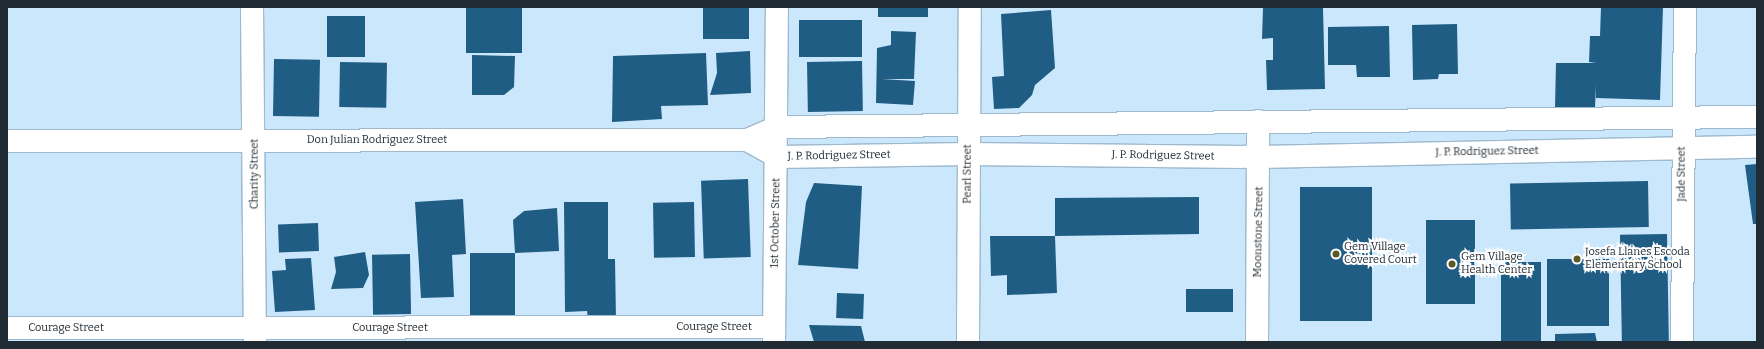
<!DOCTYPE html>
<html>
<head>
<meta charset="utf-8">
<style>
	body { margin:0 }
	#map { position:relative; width:1764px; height:349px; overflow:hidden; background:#cbe7fc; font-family:Bitter,serif }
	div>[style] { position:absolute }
	.building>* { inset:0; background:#1f5d85; transform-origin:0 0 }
	.roads { filter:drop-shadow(1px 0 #9eb9ce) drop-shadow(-1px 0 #9eb9ce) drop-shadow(0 1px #9eb9ce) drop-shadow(0 -1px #9eb9ce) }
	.street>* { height:22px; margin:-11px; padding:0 11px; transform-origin:11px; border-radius:11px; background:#fff }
	.dots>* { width:11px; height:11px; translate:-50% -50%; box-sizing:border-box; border:2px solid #fff; border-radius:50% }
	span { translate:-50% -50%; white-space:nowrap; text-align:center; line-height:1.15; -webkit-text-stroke:4px #fff; paint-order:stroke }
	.street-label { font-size:11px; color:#212b33 }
	.poi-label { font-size:11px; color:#212b33 }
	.left { translate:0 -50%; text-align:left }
	.frame { position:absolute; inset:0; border:8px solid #212b33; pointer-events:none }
</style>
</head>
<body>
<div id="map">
	<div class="building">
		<div style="left:466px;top:7px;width:56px;height:46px"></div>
		<div style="left:703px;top:7px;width:46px;height:32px"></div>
		<div style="left:878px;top:7px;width:50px;height:10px"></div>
		<div style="clip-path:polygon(1263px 7px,1323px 8px,1325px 89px,1267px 90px,1266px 60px,1273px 60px,1273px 38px,1262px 39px)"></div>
		<div style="clip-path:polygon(1601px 7px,1663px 7px,1660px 100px,1596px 98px,1596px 85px,1595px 108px,1555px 108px,1556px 63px,1596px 63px,1589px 62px,1590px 36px,1600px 36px)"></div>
		<div style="clip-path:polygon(1051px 10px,1055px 68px,1035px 85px,1032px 95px,1019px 108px,994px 109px,992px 77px,1004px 76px,1001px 14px)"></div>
		<div style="left:365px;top:16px;width:41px;height:38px;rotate:90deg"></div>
		<div style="left:862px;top:20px;width:37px;height:63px;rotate:90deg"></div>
		<div style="clip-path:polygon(1457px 24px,1458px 74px,1439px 74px,1438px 79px,1413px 80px,1412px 25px)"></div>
		<div style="clip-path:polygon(1389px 26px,1390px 77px,1357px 77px,1356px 65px,1328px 65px,1328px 27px)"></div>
		<div style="clip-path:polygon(891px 31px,916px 32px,914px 79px,882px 79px,915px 81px,913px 105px,876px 103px,877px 48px,891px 45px)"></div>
		<div style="clip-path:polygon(750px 51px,751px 93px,710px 95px,717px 73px,716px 53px)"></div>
		<div style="clip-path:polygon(706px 53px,708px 105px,661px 106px,662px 119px,612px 122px,613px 56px)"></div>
		<div style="clip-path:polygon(472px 55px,515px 56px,514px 87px,504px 95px,472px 95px)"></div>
		<div style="left:274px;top:59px;width:46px;height:57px;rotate:1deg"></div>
		<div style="left:862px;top:61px;width:50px;height:55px;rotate:89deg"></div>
		<div style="left:340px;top:62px;width:47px;height:45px;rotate:1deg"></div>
		<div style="clip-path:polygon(1757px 164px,1757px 224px,1753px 224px,1745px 165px)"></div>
		<div style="left:748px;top:179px;width:78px;height:47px;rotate:88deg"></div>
		<div style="left:1648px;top:181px;width:46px;height:138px;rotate:89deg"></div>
		<div style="clip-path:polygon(814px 183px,862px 186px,858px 269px,798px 265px,806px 202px)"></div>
		<div style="left:1300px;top:187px;width:72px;height:134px"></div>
		<div style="clip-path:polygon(1199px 197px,1199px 234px,1055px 236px,1057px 293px,1007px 295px,1007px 275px,991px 276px,990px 236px,1055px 236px,1055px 198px)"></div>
		<div style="clip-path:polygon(463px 199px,466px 254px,452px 255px,454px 297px,421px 298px,415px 202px)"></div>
		<div style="clip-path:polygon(564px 202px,608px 202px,608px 259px,615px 259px,616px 320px,588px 320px,587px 311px,565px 312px)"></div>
		<div style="left:694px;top:202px;width:55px;height:41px;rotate:89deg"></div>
		<div style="clip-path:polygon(557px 208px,559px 251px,515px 253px,513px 220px,524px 211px)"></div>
		<div style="left:1426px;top:220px;width:49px;height:84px"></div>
		<div style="left:318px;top:223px;width:28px;height:40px;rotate:88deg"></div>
		<div style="left:1667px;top:234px;width:108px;height:47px;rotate:89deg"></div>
		<div style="clip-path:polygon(365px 252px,369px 275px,363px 288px,331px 289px,336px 272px,334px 257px)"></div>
		<div style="left:470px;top:253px;width:45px;height:72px"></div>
		<div style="left:410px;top:254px;width:60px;height:38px;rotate:89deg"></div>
		<div style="clip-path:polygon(311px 258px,315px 310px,275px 312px,272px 271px,286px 270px,285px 259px)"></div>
		<div style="left:1547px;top:259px;width:62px;height:67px"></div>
		<div style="left:1501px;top:262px;width:40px;height:80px"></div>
		<div style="left:1186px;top:289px;width:47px;height:23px"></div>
		<div style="left:837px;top:293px;width:27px;height:25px;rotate:2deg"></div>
		<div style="clip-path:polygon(809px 325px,861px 326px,865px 342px,814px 342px)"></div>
		<div style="clip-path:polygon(1595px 333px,1597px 342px,1555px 342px,1555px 334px)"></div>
	</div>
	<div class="roads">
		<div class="street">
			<div style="left:252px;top:7px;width:335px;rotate:89.5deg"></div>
			<div style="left:747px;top:140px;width:35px;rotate:29deg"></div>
			<div style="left:778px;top:157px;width:190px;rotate:-0.9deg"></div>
			<div style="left:968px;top:154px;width:291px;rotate:0.6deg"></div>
			<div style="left:1259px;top:157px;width:498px;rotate:-1.2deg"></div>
			<div style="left:7px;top:141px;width:740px;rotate:-0.08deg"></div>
			<div style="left:747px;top:140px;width:34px;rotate:-23deg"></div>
			<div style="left:778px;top:127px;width:979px;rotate:-0.59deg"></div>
			<div style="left:7px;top:328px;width:767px;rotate:-0.07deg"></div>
			<div style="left:774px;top:342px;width:335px;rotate:-89.5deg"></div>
			<div style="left:968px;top:342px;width:335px;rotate:-89.7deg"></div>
			<div style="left:1257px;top:342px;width:221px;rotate:-89.7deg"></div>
			<div style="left:1682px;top:342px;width:335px;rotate:-89.5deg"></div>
		</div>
	</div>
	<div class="dots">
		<div style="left:1336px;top:254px;background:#5b5a27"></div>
		<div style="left:1577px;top:259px;background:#5b5a27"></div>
		<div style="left:1452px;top:264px;background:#5b5a27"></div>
	</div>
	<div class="street-label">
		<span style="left:377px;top:140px">Don Julian Rodriguez Street</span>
		<span style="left:1487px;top:152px;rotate:-1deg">J. P. Rodriguez Street</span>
		<span style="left:839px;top:156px;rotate:-1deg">J. P. Rodriguez Street</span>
		<span style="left:1163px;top:156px;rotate:1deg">J. P. Rodriguez Street</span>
		<span style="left:255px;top:174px;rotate:-90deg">Charity Street</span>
		<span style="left:968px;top:174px;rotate:-90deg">Pearl Street</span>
		<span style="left:1682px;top:174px;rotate:-90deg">Jade Street</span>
		<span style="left:776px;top:223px;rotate:-89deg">1st October Street</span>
		<span style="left:1259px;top:232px;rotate:-89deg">Moonstone Street</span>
		<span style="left:714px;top:327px">Courage Street</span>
		<span style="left:66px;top:328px">Courage Street</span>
		<span style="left:390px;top:328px">Courage Street</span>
	</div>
	<div class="poi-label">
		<span class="left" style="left:1344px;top:254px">Gem Village<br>Covered Court</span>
		<span class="left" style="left:1585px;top:259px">Josefa Llanes Escoda<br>Elementary School</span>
		<span class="left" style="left:1461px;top:264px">Gem Village<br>Health Center</span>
	</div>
	<div class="frame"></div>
</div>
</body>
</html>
